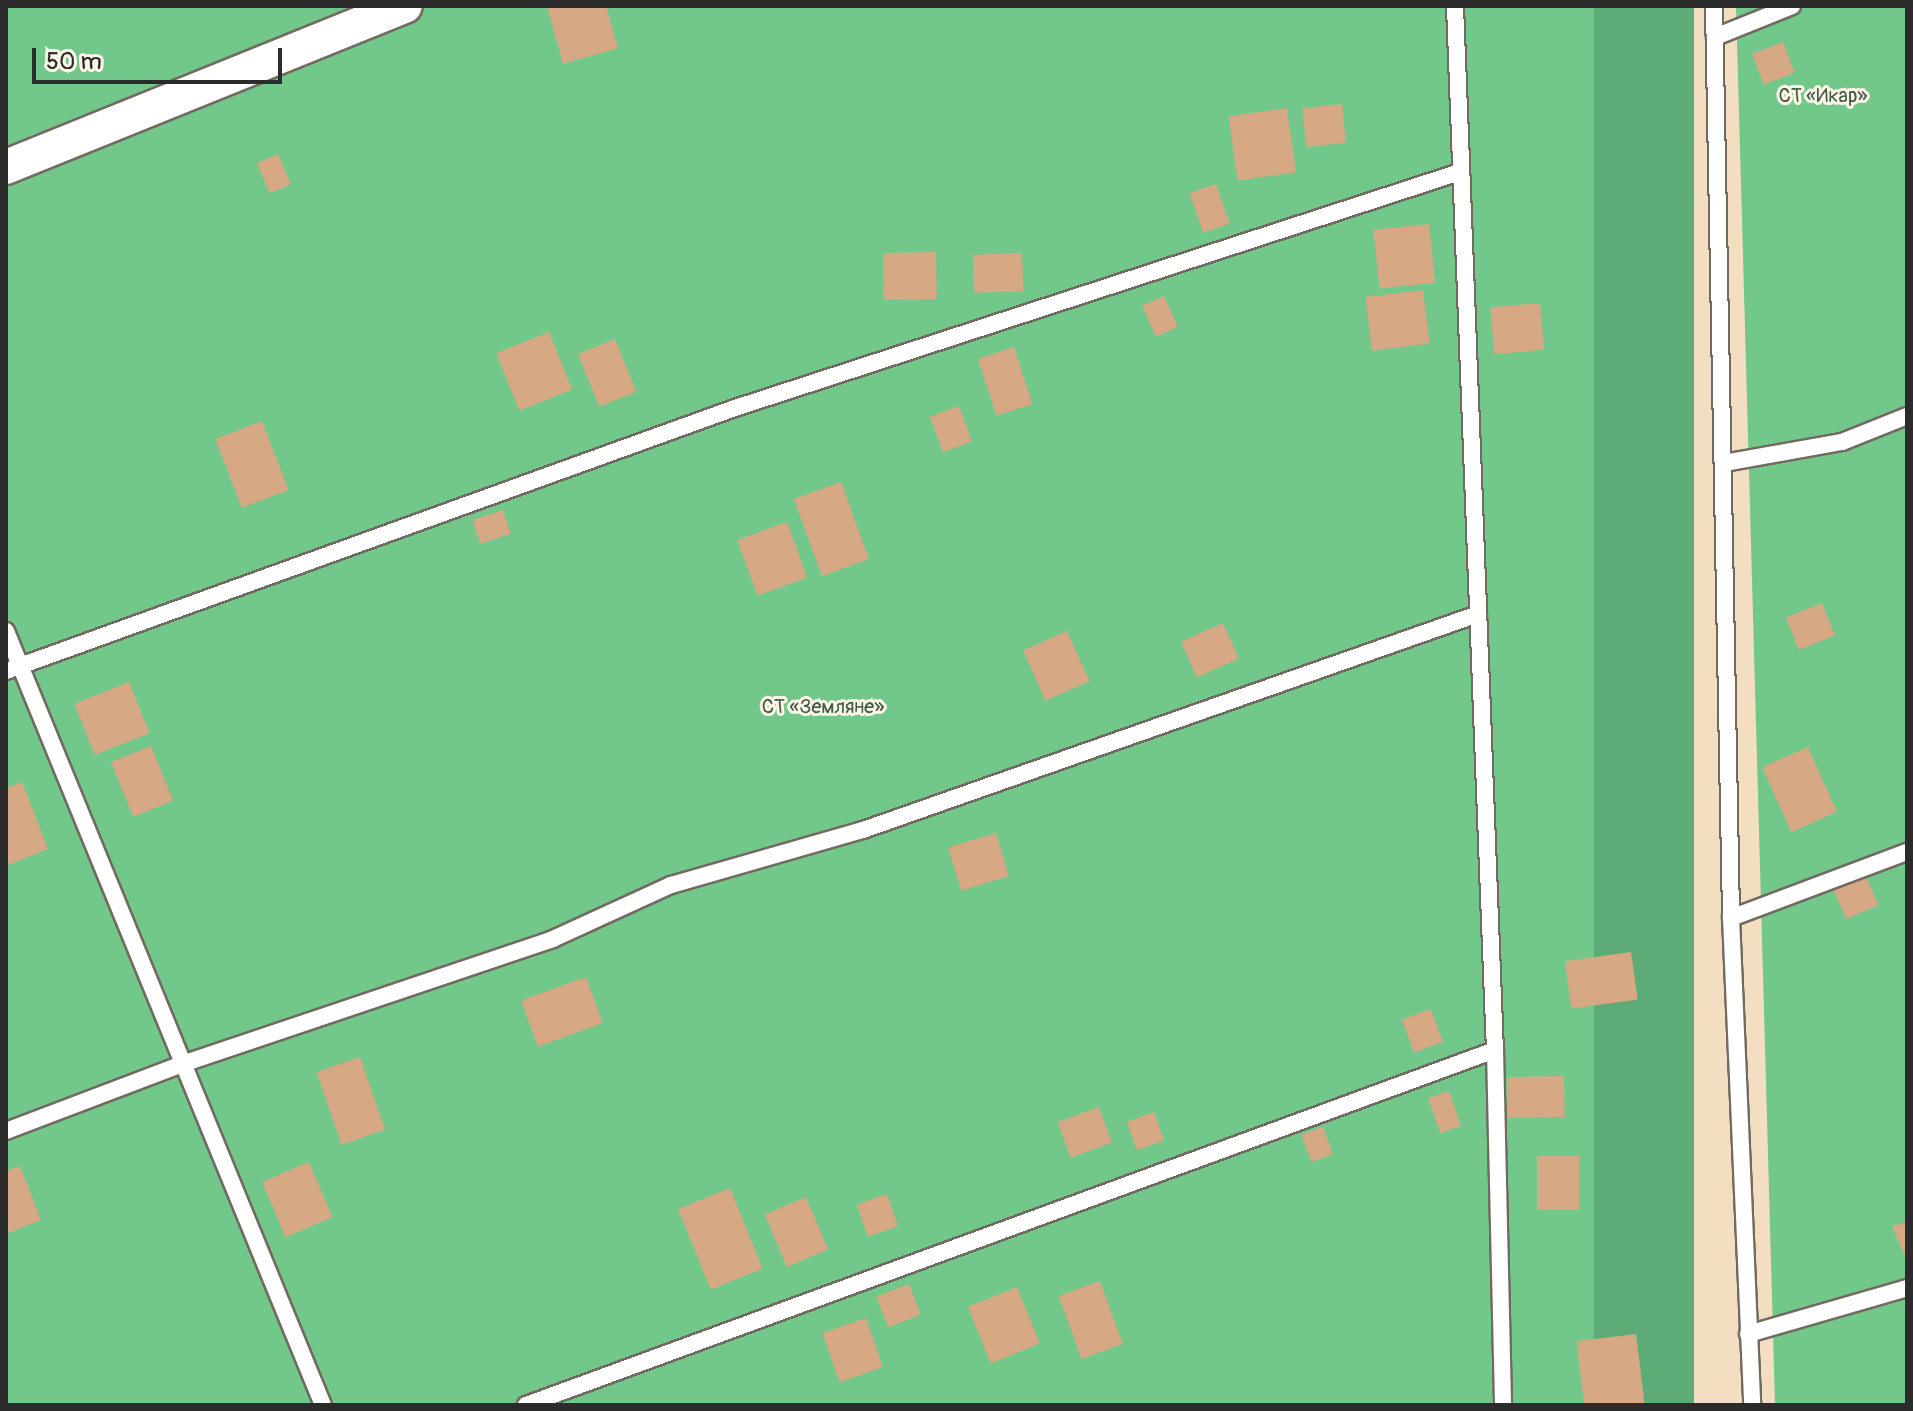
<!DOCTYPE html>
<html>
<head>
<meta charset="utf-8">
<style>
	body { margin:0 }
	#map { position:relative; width:1913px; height:1411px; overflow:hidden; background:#f4dec1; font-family:Pangolin,sans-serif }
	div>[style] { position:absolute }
	.green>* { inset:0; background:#72c78b; transform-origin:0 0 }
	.forest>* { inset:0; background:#5dac77; transform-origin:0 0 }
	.building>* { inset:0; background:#d6a884; transform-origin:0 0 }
	.roads { filter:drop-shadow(2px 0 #716a60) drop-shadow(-2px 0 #716a60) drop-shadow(0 2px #716a60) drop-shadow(0 -2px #716a60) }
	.lane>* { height:16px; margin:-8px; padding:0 8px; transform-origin:8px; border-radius:8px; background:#fff }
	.street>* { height:34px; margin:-17px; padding:0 17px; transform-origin:17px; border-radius:17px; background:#fff }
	span { translate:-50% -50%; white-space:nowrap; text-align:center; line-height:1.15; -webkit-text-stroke:6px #fcf5e5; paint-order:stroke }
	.park-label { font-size:20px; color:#405a48 }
	.frame { position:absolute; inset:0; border:8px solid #2b2b2b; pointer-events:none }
	.scale { position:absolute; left:32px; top:48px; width:250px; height:36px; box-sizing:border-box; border:4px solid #2b2b2b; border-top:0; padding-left:10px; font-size:24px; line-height:28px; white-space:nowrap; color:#2b2b2b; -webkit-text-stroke:6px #fcf5e5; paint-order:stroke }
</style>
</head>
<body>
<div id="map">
	<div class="green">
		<div style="left:6px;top:6px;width:1588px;height:1399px"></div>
		<div style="clip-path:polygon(1736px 6px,1907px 6px,1907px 1405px,1775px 1405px)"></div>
	</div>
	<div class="forest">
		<div style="left:1594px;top:6px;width:100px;height:1400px"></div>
	</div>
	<div class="building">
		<div style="clip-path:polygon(547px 6px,606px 6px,618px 48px,563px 64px)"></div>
		<div style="left:1783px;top:42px;width:33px;height:33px;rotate:69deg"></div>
		<div style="left:1342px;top:104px;width:39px;height:40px;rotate:84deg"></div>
		<div style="left:1287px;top:108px;width:65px;height:59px;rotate:82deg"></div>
		<div style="left:278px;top:154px;width:33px;height:23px;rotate:67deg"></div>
		<div style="left:1216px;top:184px;width:42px;height:28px;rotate:71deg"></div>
		<div style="left:1429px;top:224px;width:59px;height:56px;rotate:84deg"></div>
		<div style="left:936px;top:252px;width:47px;height:53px;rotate:89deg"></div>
		<div style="left:1022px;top:253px;width:38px;height:49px;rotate:88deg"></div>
		<div style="left:1423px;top:290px;width:54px;height:58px;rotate:83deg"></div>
		<div style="left:1164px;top:296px;width:34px;height:24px;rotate:66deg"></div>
		<div style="left:1540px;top:303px;width:47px;height:50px;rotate:85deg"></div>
		<div style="left:549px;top:332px;width:62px;height:57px;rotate:68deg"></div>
		<div style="left:615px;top:339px;width:57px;height:40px;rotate:68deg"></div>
		<div style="left:1014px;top:347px;width:60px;height:38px;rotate:72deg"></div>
		<div style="left:959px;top:406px;width:38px;height:31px;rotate:70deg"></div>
		<div style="left:262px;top:421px;width:74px;height:50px;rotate:69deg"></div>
		<div style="left:841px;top:482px;width:82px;height:50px;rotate:70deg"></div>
		<div style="left:503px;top:510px;width:25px;height:32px;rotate:72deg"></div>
		<div style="left:787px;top:522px;width:59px;height:53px;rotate:70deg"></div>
		<div style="left:1822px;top:603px;width:35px;height:39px;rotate:68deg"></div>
		<div style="left:1223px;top:623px;width:39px;height:46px;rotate:66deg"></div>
		<div style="left:1067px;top:631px;width:55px;height:48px;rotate:66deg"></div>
		<div style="left:129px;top:682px;width:55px;height:59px;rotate:68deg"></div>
		<div style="left:151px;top:746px;width:59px;height:43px;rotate:68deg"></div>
		<div style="left:1808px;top:747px;width:71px;height:50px;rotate:66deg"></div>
		<div style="clip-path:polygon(22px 782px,48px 849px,6px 866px,6px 788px)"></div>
		<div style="left:996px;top:833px;width:45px;height:50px;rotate:73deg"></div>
		<div style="left:1865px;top:874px;width:34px;height:35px;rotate:67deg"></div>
		<div style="left:1631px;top:952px;width:48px;height:67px;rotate:82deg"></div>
		<div style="left:586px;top:977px;width:49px;height:69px;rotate:70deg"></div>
		<div style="left:1431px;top:1009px;width:35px;height:31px;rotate:70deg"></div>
		<div style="left:360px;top:1057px;width:77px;height:46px;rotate:71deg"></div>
		<div style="left:1564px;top:1076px;width:41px;height:57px;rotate:89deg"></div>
		<div style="left:1449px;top:1091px;width:37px;height:22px;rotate:71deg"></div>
		<div style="left:1099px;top:1107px;width:38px;height:44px;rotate:70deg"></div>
		<div style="left:1154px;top:1112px;width:30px;height:29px;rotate:70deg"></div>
		<div style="left:1323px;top:1127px;width:29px;height:23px;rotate:70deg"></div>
		<div style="left:1537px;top:1156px;width:42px;height:54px"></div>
		<div style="left:309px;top:1162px;width:60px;height:51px;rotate:67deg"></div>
		<div style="clip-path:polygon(20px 1166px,41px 1220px,6px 1234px,6px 1171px)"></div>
		<div style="left:730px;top:1188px;width:87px;height:56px;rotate:68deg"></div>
		<div style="left:887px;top:1194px;width:34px;height:32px;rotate:71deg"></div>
		<div style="left:806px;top:1197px;width:57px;height:45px;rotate:67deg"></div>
		<div style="clip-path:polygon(1907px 1221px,1907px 1261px,1892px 1227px)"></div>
		<div style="left:1100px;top:1281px;width:67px;height:44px;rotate:70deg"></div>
		<div style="left:909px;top:1284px;width:33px;height:35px;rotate:69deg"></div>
		<div style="left:1017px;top:1287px;width:61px;height:53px;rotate:68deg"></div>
		<div style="left:866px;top:1318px;width:52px;height:46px;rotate:71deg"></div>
		<div style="left:1636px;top:1334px;width:70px;height:60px;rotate:83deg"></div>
	</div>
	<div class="roads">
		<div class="lane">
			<div style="left:1455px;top:6px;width:1045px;rotate:87.81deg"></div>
			<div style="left:1495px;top:1050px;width:355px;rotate:88.7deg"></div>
			<div style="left:1714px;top:6px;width:912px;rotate:88.93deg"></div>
			<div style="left:1731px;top:918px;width:487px;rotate:87.5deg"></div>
			<div style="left:1715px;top:37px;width:83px;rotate:-21.9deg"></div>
			<div style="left:1724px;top:463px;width:120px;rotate:-10.1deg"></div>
			<div style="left:1842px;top:442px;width:70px;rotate:-21.8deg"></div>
			<div style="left:6px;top:631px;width:836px;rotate:67.73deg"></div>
			<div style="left:6px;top:671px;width:775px;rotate:-19.84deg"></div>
			<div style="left:735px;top:408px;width:762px;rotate:-18.03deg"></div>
			<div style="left:1731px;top:918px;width:188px;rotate:-20.6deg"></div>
			<div style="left:6px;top:1131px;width:188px;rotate:-20.8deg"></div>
			<div style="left:182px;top:1064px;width:391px;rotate:-18.6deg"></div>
			<div style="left:553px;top:939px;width:130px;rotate:-24.6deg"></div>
			<div style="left:671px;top:885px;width:200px;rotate:-16deg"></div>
			<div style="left:863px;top:830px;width:652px;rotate:-19.35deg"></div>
			<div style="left:1748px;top:1334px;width:166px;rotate:-16.1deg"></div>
			<div style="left:526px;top:1405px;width:1032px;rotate:-20.12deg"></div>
		</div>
		<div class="street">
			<div style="left:6px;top:167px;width:430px;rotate:-22deg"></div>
		</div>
	</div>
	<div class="park-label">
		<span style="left:1823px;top:95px">СТ «Икар»</span>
		<span style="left:823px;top:706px">СТ «Земляне»</span>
	</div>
	<div class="frame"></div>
	<div class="scale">50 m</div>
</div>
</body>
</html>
